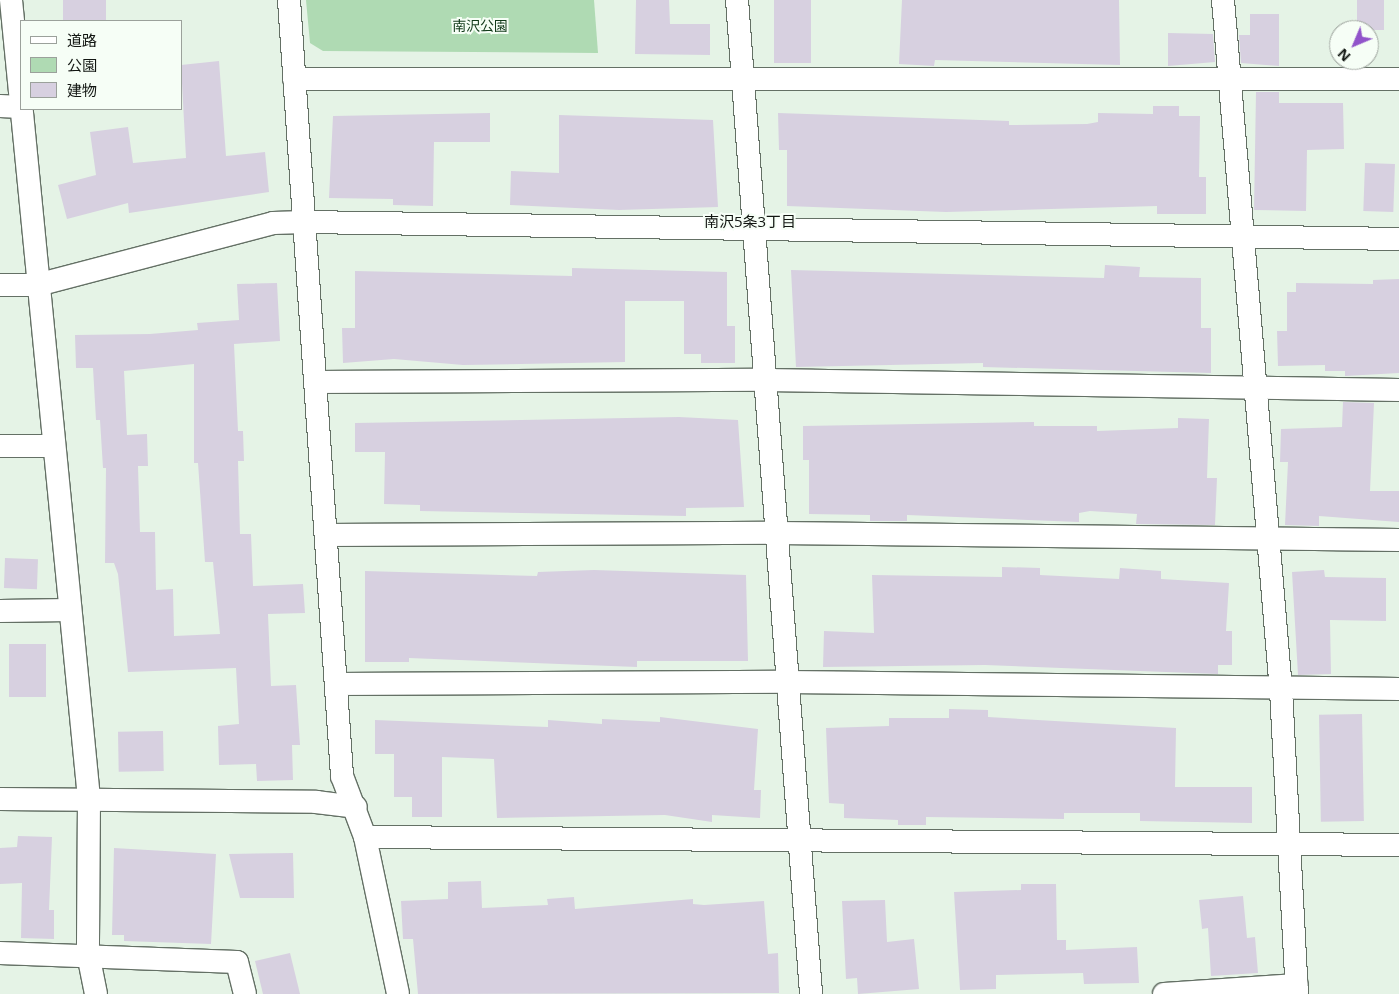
<!DOCTYPE html>
<html>
<head>
<meta charset="utf-8">
<style>
	body { margin:0 }
	#map { position:relative; width:1399px; height:994px; overflow:hidden; background:#e5f3e6; font-family:"Open Sans","Noto Sans JP",sans-serif }
	div>[style] { position:absolute }
	.green>* { inset:0; background:#afdab3 }
	.building>* { inset:0; background:#d7d0e0; transform-origin:0 0 }
	.roads { filter:drop-shadow(1px 0 #647065) drop-shadow(-1px 0 #647065) drop-shadow(0 1px #647065) drop-shadow(0 -1px #647065) }
	.minor>* { height:22px; margin:-11px; padding:0 11px; transform-origin:11px; border-radius:11px; background:#fff }
	span { translate:-50% -50%; white-space:nowrap; text-align:center; line-height:1.15; -webkit-text-stroke:4px #f6fef6; paint-order:stroke }
	.park-label { font-size:14px; color:#113a19 }
	.neighbourhood-label { font-size:15px; color:#121612 }
	.legend { position:absolute; left:20px; top:20px; width:162px; height:90px; box-sizing:border-box; background:#f6fef6; border:1px solid #9ba19b; margin:0; padding:6px 9px; list-style:none; font-size:15px; color:#121612 }
	.legend li { display:flex; align-items:center; gap:10px; height:25px }
	.legend b { width:25px; border:1px solid #9ba19b }
	.north { position:absolute; left:1329px; top:20px; width:50px; height:50px; box-sizing:border-box; background:#f6fef6; border:1px solid #9ba19b; border-radius:50%; rotate:225deg; font-size:14px; font-weight:700; line-height:20px; text-align:center; color:#121612 }
	.north::after { content:''; display:block; margin:auto; width:18px; height:22px; background:#9154ca; clip-path:polygon(50% 0,100% 100%,50% 72%,0 100%) }
</style>
</head>
<body>
<div id="map">
	<div class="green">
		<div style="clip-path:polygon(306px 0,594px 0,598px 53px,323px 51px,310px 43px)"></div>
	</div>
	<div class="building">
		<div style="left:63px;top:0;width:43px;height:21px"></div>
		<div style="clip-path:polygon(636px 0,669px 0,670px 24px,710px 24px,710px 55px,635px 54px)"></div>
		<div style="left:774px;top:0;width:37px;height:63px"></div>
		<div style="clip-path:polygon(902px 0,1119px 0,1120px 65px,935px 60px,934px 66px,899px 64px)"></div>
		<div style="left:1357px;top:0;width:27px;height:30px"></div>
		<div style="clip-path:polygon(1250px 14px,1279px 14px,1279px 66px,1241px 63px,1239px 35px,1250px 35px)"></div>
		<div style="clip-path:polygon(1168px 33px,1213px 34px,1215px 62px,1168px 66px)"></div>
		<div style="clip-path:polygon(219px 61px,226px 156px,265px 152px,269px 192px,129px 213px,128px 203px,67px 219px,58px 185px,96px 175px,90px 132px,128px 127px,133px 163px,186px 158px,181px 65px)"></div>
		<div style="clip-path:polygon(1256px 92px,1279px 92px,1279px 103px,1343px 103px,1344px 149px,1307px 150px,1306px 211px,1254px 210px)"></div>
		<div style="clip-path:polygon(1153px 106px,1179px 106px,1179px 116px,1200px 116px,1199px 177px,1206px 177px,1206px 214px,1157px 214px,1157px 206px,946px 212px,787px 206px,787px 150px,779px 150px,778px 113px,1009px 121px,1009px 125px,1087px 124px,1098px 122px,1098px 113px,1153px 114px)"></div>
		<div style="clip-path:polygon(490px 113px,490px 142px,434px 142px,433px 206px,393px 205px,393px 199px,329px 198px,333px 116px)"></div>
		<div style="clip-path:polygon(559px 115px,713px 120px,718px 207px,619px 210px,510px 205px,511px 171px,559px 173px)"></div>
		<div style="left:1365px;top:163px;width:30px;height:48px;rotate:2deg"></div>
		<div style="clip-path:polygon(1105px 265px,1140px 267px,1139px 277px,1201px 278px,1201px 328px,1211px 328px,1211px 373px,983px 367px,983px 363px,796px 367px,791px 270px,1104px 278px)"></div>
		<div style="clip-path:polygon(572px 268px,727px 272px,727px 326px,735px 326px,735px 363px,701px 363px,701px 354px,684px 354px,684px 301px,625px 301px,625px 362px,463px 365px,394px 359px,343px 363px,342px 328px,355px 328px,355px 271px,572px 276px)"></div>
		<div style="clip-path:polygon(1399px 279px,1399px 373px,1345px 376px,1345px 371px,1325px 371px,1325px 365px,1278px 366px,1277px 331px,1287px 331px,1287px 292px,1296px 292px,1296px 283px,1373px 284px,1373px 280px)"></div>
		<div style="clip-path:polygon(evenodd,277px 283px,280px 341px,234px 344px,238px 431px,243px 431px,244px 461px,238px 461px,240px 534px,251px 534px,253px 586px,303px 584px,305px 613px,268px 614px,271px 686px,296px 685px,300px 745px,292px 745px,293px 780px,257px 781px,256px 764px,219px 765px,218px 726px,239px 724px,236px 668px,128px 672px,118px 574px,114px 563px,105px 563px,106px 468px,103px 468px,100px 420px,96px 420px,93px 368px,76px 368px,75px 335px,150px 334px,198px 330px,197px 323px,239px 320px,237px 284px,277px 283px,194px 364px,194px 463px,198px 463px,205px 562px,213px 562px,220px 634px,174px 636px,173px 589px,156px 590px,155px 532px,140px 532px,138px 466px,148px 466px,147px 434px,127px 435px,124px 371px,194px 364px)"></div>
		<div style="clip-path:polygon(1343px 402px,1374px 403px,1370px 491px,1399px 491px,1399px 522px,1319px 516px,1319px 526px,1285px 525px,1288px 462px,1280px 462px,1281px 429px,1342px 427px)"></div>
		<div style="clip-path:polygon(679px 417px,738px 420px,744px 507px,686px 508px,686px 516px,420px 511px,420px 505px,384px 504px,385px 452px,355px 452px,355px 423px)"></div>
		<div style="clip-path:polygon(1178px 418px,1209px 419px,1207px 478px,1217px 478px,1215px 525px,1136px 524px,1137px 514px,1090px 511px,1079px 513px,1079px 522px,907px 515px,907px 521px,870px 521px,870px 515px,809px 514px,809px 460px,803px 460px,803px 426px,1034px 422px,1034px 426px,1097px 426px,1097px 431px,1178px 428px)"></div>
		<div style="left:5px;top:558px;width:33px;height:30px;rotate:2deg"></div>
		<div style="clip-path:polygon(1002px 567px,1040px 568px,1040px 575px,1119px 579px,1120px 568px,1161px 571px,1161px 579px,1229px 583px,1226px 631px,1232px 631px,1232px 665px,1218px 665px,1218px 674px,985px 665px,823px 667px,824px 631px,874px 633px,872px 575px,1002px 577px)"></div>
		<div style="clip-path:polygon(594px 570px,746px 575px,748px 661px,637px 661px,637px 667px,409px 658px,409px 662px,365px 662px,365px 571px,537px 576px,538px 572px)"></div>
		<div style="clip-path:polygon(1324px 570px,1325px 577px,1386px 578px,1386px 621px,1330px 620px,1331px 674px,1298px 675px,1292px 572px)"></div>
		<div style="left:9px;top:644px;width:37px;height:53px"></div>
		<div style="clip-path:polygon(949px 709px,988px 710px,988px 717px,1176px 728px,1175px 787px,1252px 787px,1252px 823px,1140px 821px,1140px 813px,1064px 813px,1064px 819px,926px 817px,926px 825px,898px 825px,898px 820px,844px 818px,844px 804px,829px 803px,826px 728px,889px 726px,889px 718px,949px 718px)"></div>
		<div style="left:1362px;top:714px;width:107px;height:43px;rotate:89deg"></div>
		<div style="clip-path:polygon(660px 717px,758px 729px,754px 790px,761px 790px,760px 818px,712px 815px,712px 822px,665px 815px,497px 818px,494px 759px,442px 757px,442px 817px,412px 817px,412px 797px,394px 797px,394px 754px,375px 754px,375px 720px,548px 727px,548px 720px,602px 724px,602px 719px,660px 722px)"></div>
		<div style="left:163px;top:731px;width:40px;height:45px;rotate:89deg"></div>
		<div style="clip-path:polygon(18px 836px,52px 837px,49px 910px,54px 910px,54px 939px,21px 938px,22px 883px,0 884px,0 848px,17px 847px)"></div>
		<div style="clip-path:polygon(114px 848px,216px 854px,211px 944px,124px 941px,124px 935px,112px 935px)"></div>
		<div style="clip-path:polygon(293px 853px,294px 898px,240px 898px,229px 854px)"></div>
		<div style="clip-path:polygon(481px 881px,482px 908px,548px 905px,547px 899px,574px 897px,575px 909px,693px 899px,693px 904px,704px 905px,764px 901px,768px 954px,778px 953px,779px 993px,418px 994px,413px 939px,403px 939px,401px 901px,448px 899px,448px 882px)"></div>
		<div style="clip-path:polygon(1021px 884px,1056px 884px,1057px 940px,1066px 940px,1066px 950px,1137px 947px,1139px 983px,1084px 984px,1083px 973px,996px 975px,996px 989px,960px 990px,954px 892px,1021px 890px)"></div>
		<div style="clip-path:polygon(1243px 896px,1247px 938px,1255px 937px,1258px 973px,1211px 976px,1208px 928px,1202px 929px,1199px 900px)"></div>
		<div style="clip-path:polygon(885px 900px,887px 942px,914px 939px,919px 989px,858px 994px,857px 978px,846px 979px,842px 901px)"></div>
		<div style="clip-path:polygon(290px 953px,300px 994px,263px 994px,255px 961px)"></div>
	</div>
	<div class="roads">
		<div class="minor">
			<div style="left:11px;top:0;width:803px;rotate:84.42deg"></div>
			<div style="left:89px;top:799px;width:155px;rotate:90.4deg"></div>
			<div style="left:88px;top:954px;width:41px;rotate:78.7deg"></div>
			<div style="left:289px;top:0;width:778px;rotate:86.09deg"></div>
			<div style="left:342px;top:776px;width:65px;rotate:69.3deg"></div>
			<div style="left:365px;top:837px;width:160px;rotate:78.1deg"></div>
			<div style="left:737px;top:0;width:997px;rotate:85.74deg"></div>
			<div style="left:1223px;top:0;width:692px;rotate:85.2deg"></div>
			<div style="left:1281px;top:690px;width:304px;rotate:87deg"></div>
			<div style="left:294px;top:79px;width:1105px"></div>
			<div style="left:0;top:106px;width:21px;rotate:3deg"></div>
			<div style="left:0;top:285px;width:37px"></div>
			<div style="left:37px;top:285px;width:244px;rotate:-14.7deg"></div>
			<div style="left:273px;top:223px;width:32px;rotate:-2deg"></div>
			<div style="left:305px;top:222px;width:1094px;rotate:0.89deg"></div>
			<div style="left:315px;top:382px;width:450px;rotate:-0.3deg"></div>
			<div style="left:765px;top:380px;width:634px;rotate:0.9deg"></div>
			<div style="left:0;top:446px;width:53px"></div>
			<div style="left:326px;top:535px;width:450px;rotate:-0.3deg"></div>
			<div style="left:776px;top:533px;width:623px;rotate:0.64deg"></div>
			<div style="left:0;top:611px;width:70px;rotate:-0.8deg"></div>
			<div style="left:336px;top:684px;width:450px;rotate:-0.3deg"></div>
			<div style="left:786px;top:682px;width:613px;rotate:0.65deg"></div>
			<div style="left:0;top:799px;width:316px;rotate:0.5deg"></div>
			<div style="left:316px;top:802px;width:40px;rotate:7.1deg"></div>
			<div style="left:365px;top:837px;width:1034px;rotate:0.44deg"></div>
			<div style="left:0;top:953px;width:237px;rotate:2.2deg"></div>
			<div style="left:237px;top:962px;width:33px;rotate:76deg"></div>
			<div style="left:1164px;top:994px;width:133px;rotate:-3.9deg"></div>
		</div>
	</div>
	<div class="park-label">
		<span style="left:480px;top:26px">南沢公園</span>
	</div>
	<div class="neighbourhood-label">
		<span style="left:750px;top:222px">南沢5条3丁目</span>
	</div>
	<ul class="legend">
	<li><b style="height:6px;background:#fff"></b>道路</li>
	<li><b style="height:14px;background:#afdab3"></b>公園</li>
	<li><b style="height:14px;background:#d7d0e0"></b>建物</li>
	</ul>
	<div class="north">N</div>
</div>
</body>
</html>
